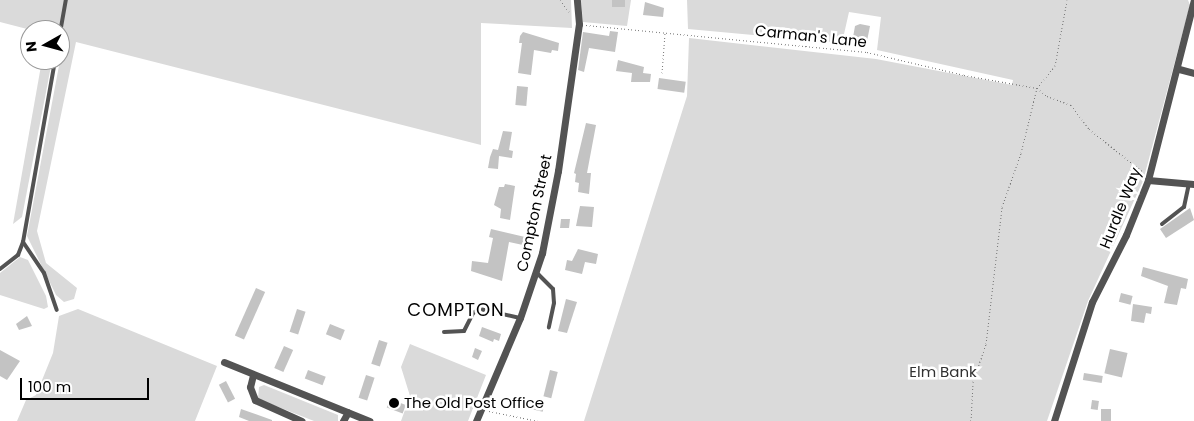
<!DOCTYPE html>
<html>
<head>
<meta charset="utf-8">
<style>
	body { margin:0 }
	#map { position:relative; width:1194px; height:421px; overflow:hidden; background:#fff; font-family:Poppins,sans-serif }
	div>[style] { position:absolute }
	.green>* { inset:0; background:#dadada }
	.building>* { inset:0; background:#c3c3c3; transform-origin:0 0 }
	.path>* { height:1px; margin-top:-0.5px; transform-origin:0; background:repeating-linear-gradient(90deg,#757575 0 1px,transparent 0 3.5px) }
	.service>* { height:4px; margin:-2px; padding:0 2px; transform-origin:2px; border-radius:2px; background:#535353 }
	.minor>* { height:7px; margin:-3.5px; padding:0 3.5px; transform-origin:3.5px; border-radius:3.5px; background:#535353 }
	.dots>* { width:14px; height:14px; translate:-50% -50%; box-sizing:border-box; border:2px solid #fff; border-radius:50% }
	span { translate:-50% -50%; white-space:nowrap; text-align:center; line-height:1.15; -webkit-text-stroke:5px #fff; paint-order:stroke }
	.street-label { font-size:15px; color:#000 }
	.park-label { font-size:15px; color:#313131 }
	.poi-label { font-size:15px; color:#000 }
	.left { translate:0 -50%; text-align:left }
	.quarter-label { font-size:18px; color:#000; letter-spacing:1px }
	.north { position:absolute; left:20px; top:20px; width:50px; height:50px; box-sizing:border-box; background:#fff; border:1px solid #999; border-radius:50%; rotate:263deg; font-size:14px; font-weight:700; line-height:20px; text-align:center; color:#000 }
	.north::after { content:''; display:block; margin:auto; width:18px; height:22px; background:#000; clip-path:polygon(50% 0,100% 100%,50% 72%,0 100%) }
	.scale { position:absolute; left:20px; top:378px; width:129px; height:22px; box-sizing:border-box; border:2px solid #000; border-top:0; padding-left:6px; font-size:15px; line-height:18px; white-space:nowrap; color:#000; -webkit-text-stroke:4px #fff; paint-order:stroke }
</style>
</head>
<body>
<div id="map">
	<div class="green">
		<div style="clip-path:polygon(0 0,571px 0,572px 28px,481px 23px,481px 145px,76px 42px,37px 231px,46px 263px,77px 288px,74px 299px,64px 302px,56px 295px,27px 236px,64px 39px,60px 38px,60px 30px,31px 30px,0 22px)"></div>
		<div style="clip-path:polygon(581px 0,631px 0,627px 26px,583px 22px)"></div>
		<div style="clip-path:polygon(687px 0,1188px 0,1190px 5px,1143px 181px,1088px 301px,1047px 421px,584px 421px,687px 96px,689px 38px,876px 59px,1012px 85px,1013px 80px,877px 50px,881px 17px,849px 12px,842px 43px,688px 29px)"></div>
		<div style="clip-path:polygon(42px 60px,47px 60px,51px 66px,22px 217px,13px 224px)"></div>
		<div style="clip-path:polygon(20px 257px,28px 260px,46px 296px,48px 307px,44px 309px,0 295px,0 273px)"></div>
		<div style="clip-path:polygon(78px 309px,217px 366px,195px 421px,17px 421px,26px 400px,36px 395px,53px 353px,59px 316px)"></div>
		<div style="clip-path:polygon(410px 344px,486px 375px,468px 421px,401px 421px,410px 396px,401px 367px)"></div>
		<div style="clip-path:polygon(264px 385px,338px 415px,338px 421px,314px 421px,258px 399px,259px 387px)"></div>
	</div>
	<div class="building">
		<div style="left:612px;top:0;width:13px;height:7px"></div>
		<div style="clip-path:polygon(645px 2px,664px 8px,663px 17px,643px 15px)"></div>
		<div style="clip-path:polygon(860px 24px,870px 26px,867px 41px,862px 40px,861px 45px,852px 43px,855px 26px)"></div>
		<div style="clip-path:polygon(610px 31px,618px 32px,615px 52px,589px 48px,584px 72px,578px 70px,583px 32px,609px 36px)"></div>
		<div style="clip-path:polygon(523px 32px,559px 43px,558px 51px,552px 50px,551px 53px,534px 50px,531px 75px,518px 73px,522px 43px,519px 43px,520px 36px)"></div>
		<div style="clip-path:polygon(618px 60px,644px 67px,643px 73px,651px 74px,650px 82px,631px 82px,632px 73px,616px 71px)"></div>
		<div style="left:659px;top:78px;width:27px;height:11px;rotate:8deg"></div>
		<div style="left:517px;top:86px;width:11px;height:19px;rotate:5deg"></div>
		<div style="clip-path:polygon(586px 123px,596px 125px,587px 173px,591px 173px,589px 194px,578px 192px,579px 183px,575px 182px,576px 174px,574px 173px)"></div>
		<div style="clip-path:polygon(503px 131px,512px 132px,509px 150px,513px 151px,512px 158px,499px 156px,498px 169px,488px 168px,490px 157px,493px 149px,498px 150px)"></div>
		<div style="clip-path:polygon(505px 184px,515px 186px,510px 220px,500px 218px,501px 209px,494px 205px,499px 187px,504px 187px)"></div>
		<div style="clip-path:polygon(580px 206px,594px 207px,592px 227px,576px 226px)"></div>
		<div style="clip-path:polygon(1190px 208px,1194px 220px,1166px 238px,1160px 229px)"></div>
		<div style="clip-path:polygon(561px 219px,570px 219px,569px 228px,560px 228px)"></div>
		<div style="clip-path:polygon(491px 229px,525px 237px,523px 245px,509px 242px,502px 281px,471px 271px,472px 261px,488px 263px,493px 238px,489px 237px)"></div>
		<div style="clip-path:polygon(578px 249px,598px 254px,596px 264px,585px 262px,582px 274px,565px 270px,567px 260px,572px 261px)"></div>
		<div style="clip-path:polygon(1143px 267px,1188px 279px,1186px 289px,1181px 288px,1177px 305px,1164px 303px,1168px 286px,1141px 276px)"></div>
		<div style="left:256px;top:288px;width:10px;height:52px;rotate:24deg"></div>
		<div style="left:1121px;top:293px;width:12px;height:9px;rotate:14deg"></div>
		<div style="clip-path:polygon(566px 299px,577px 302px,567px 333px,558px 331px)"></div>
		<div style="clip-path:polygon(1133px 304px,1152px 307px,1151px 314px,1146px 313px,1144px 323px,1131px 321px)"></div>
		<div style="left:297px;top:309px;width:9px;height:24px;rotate:18deg"></div>
		<div style="clip-path:polygon(27px 316px,32px 326px,19px 330px,16px 324px)"></div>
		<div style="left:330px;top:324px;width:16px;height:11px;rotate:22deg"></div>
		<div style="clip-path:polygon(482px 327px,501px 334px,499px 341px,494px 339px,493px 342px,479px 336px)"></div>
		<div style="left:379px;top:340px;width:9px;height:25px;rotate:18deg"></div>
		<div style="left:284px;top:346px;width:10px;height:24px;rotate:24deg"></div>
		<div style="clip-path:polygon(475px 348px,482px 351px,478px 360px,472px 357px)"></div>
		<div style="left:1110px;top:349px;width:18px;height:25px;rotate:13deg"></div>
		<div style="clip-path:polygon(0 350px,20px 361px,7px 380px,0 376px)"></div>
		<div style="left:308px;top:370px;width:19px;height:9px;rotate:21deg"></div>
		<div style="left:550px;top:370px;width:8px;height:27px;rotate:14deg"></div>
		<div style="left:1084px;top:373px;width:19px;height:7px;rotate:9deg"></div>
		<div style="left:366px;top:375px;width:9px;height:24px;rotate:18deg"></div>
		<div style="left:226px;top:381px;width:20px;height:8px;rotate:63deg"></div>
		<div style="left:390px;top:399px;width:17px;height:9px;rotate:21deg"></div>
		<div style="left:532px;top:400px;width:13px;height:9px;rotate:13deg"></div>
		<div style="left:1092px;top:400px;width:7px;height:9px;rotate:8deg"></div>
		<div style="clip-path:polygon(241px 409px,272px 420px,272px 421px,249px 421px,239px 417px)"></div>
		<div style="left:1101px;top:409px;width:10px;height:12px"></div>
	</div>
	<div class="path">
		<div style="left:560px;top:0;width:16px;rotate:52deg"></div>
		<div style="left:586px;top:25px;width:282px;rotate:5.5deg"></div>
		<div style="left:867px;top:52px;width:100px;rotate:13.3deg"></div>
		<div style="left:964px;top:75px;width:74px;rotate:10.1deg"></div>
		<div style="left:1037px;top:88px;width:13px;rotate:39deg"></div>
		<div style="left:1047px;top:96px;width:26px;rotate:21deg"></div>
		<div style="left:1071px;top:105px;width:30px;rotate:53deg"></div>
		<div style="left:1089px;top:129px;width:68px;rotate:38.4deg"></div>
		<div style="left:662px;top:73px;width:40px;rotate:-85.7deg"></div>
		<div style="left:489px;top:411px;width:50px;rotate:11.5deg"></div>
		<div style="left:971px;top:421px;width:39px;rotate:-87deg"></div>
		<div style="left:973px;top:382px;width:40px;rotate:-71.1deg"></div>
		<div style="left:986px;top:344px;width:138px;rotate:-83.3deg"></div>
		<div style="left:1002px;top:207px;width:57px;rotate:-70.6deg"></div>
		<div style="left:1021px;top:153px;width:67px;rotate:-76.2deg"></div>
		<div style="left:1037px;top:88px;width:28px;rotate:-51deg"></div>
		<div style="left:1055px;top:66px;width:67px;rotate:-79.7deg"></div>
	</div>
	<div class="service">
		<div style="left:60px;top:33px;width:34px;rotate:-80deg"></div>
		<div style="left:1162px;top:224px;width:28px;rotate:-38deg"></div>
		<div style="left:1184px;top:207px;width:24px;rotate:-78deg"></div>
		<div style="left:23px;top:242px;width:37px;rotate:56deg"></div>
		<div style="left:44px;top:273px;width:39px;rotate:71deg"></div>
		<div style="left:0;top:269px;width:23px;rotate:-38deg"></div>
		<div style="left:18px;top:255px;width:14px;rotate:-69deg"></div>
		<div style="left:23px;top:242px;width:185px;rotate:-80deg"></div>
		<div style="left:536px;top:272px;width:24px;rotate:45deg"></div>
		<div style="left:553px;top:289px;width:14px;rotate:86deg"></div>
		<div style="left:554px;top:303px;width:25px;rotate:102deg"></div>
		<div style="left:444px;top:332px;width:20px;rotate:-3deg"></div>
		<div style="left:464px;top:331px;width:20px;rotate:-63deg"></div>
		<div style="left:473px;top:313px;width:8px;rotate:-30deg"></div>
		<div style="left:480px;top:309px;width:41px;rotate:12.7deg"></div>
	</div>
	<div class="minor">
		<div style="left:1179px;top:69px;width:16px;rotate:15deg"></div>
		<div style="left:1148px;top:180px;width:46px;rotate:5deg"></div>
		<div style="left:224px;top:362px;width:157px;rotate:22.1deg"></div>
		<div style="left:253px;top:375px;width:12px;rotate:104deg"></div>
		<div style="left:250px;top:387px;width:14px;rotate:69deg"></div>
		<div style="left:255px;top:400px;width:51px;rotate:24.1deg"></div>
		<div style="left:343px;top:421px;width:10px;rotate:-61deg"></div>
		<div style="left:476px;top:421px;width:112px;rotate:-66.9deg"></div>
		<div style="left:520px;top:318px;width:69px;rotate:-71.3deg"></div>
		<div style="left:542px;top:253px;width:84px;rotate:-79deg"></div>
		<div style="left:558px;top:171px;width:148px;rotate:-81.9deg"></div>
		<div style="left:579px;top:24px;width:24px;rotate:-95deg"></div>
		<div style="left:1054px;top:421px;width:125px;rotate:-72.3deg"></div>
		<div style="left:1092px;top:302px;width:75px;rotate:-63.1deg"></div>
		<div style="left:1126px;top:235px;width:59px;rotate:-68.2deg"></div>
		<div style="left:1148px;top:180px;width:186px;rotate:-75.7deg"></div>
	</div>
	<div class="dots">
		<div style="left:394px;top:403px;background:#000"></div>
	</div>
	<div class="street-label">
		<span style="left:811px;top:36px;rotate:6deg">Carman's Lane</span>
		<span style="left:1120px;top:208px;rotate:-68deg">Hurdle Way</span>
		<span style="left:534px;top:213px;rotate:-78deg">Compton Street</span>
	</div>
	<div class="park-label">
		<span style="left:943px;top:372px">Elm Bank</span>
	</div>
	<div class="poi-label">
		<span class="left" style="left:404px;top:403px">The Old Post Office</span>
	</div>
	<div class="quarter-label">
		<span style="left:456px;top:310px">COMPTON</span>
	</div>
	<div class="north">N</div>
	<div class="scale">100 m</div>
</div>
</body>
</html>
